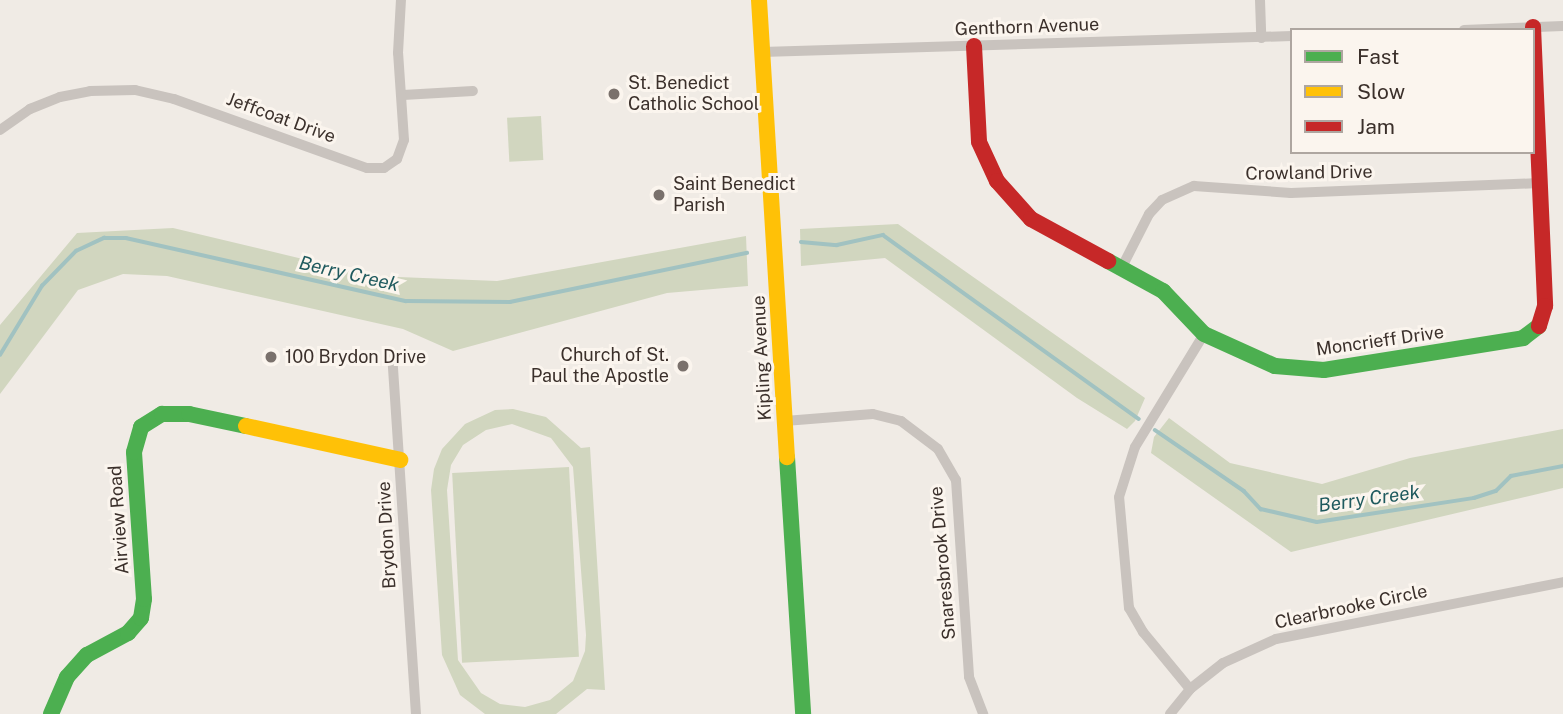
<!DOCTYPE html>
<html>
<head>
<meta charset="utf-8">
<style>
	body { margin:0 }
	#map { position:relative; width:1563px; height:714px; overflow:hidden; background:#f0ebe5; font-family:"Public Sans",sans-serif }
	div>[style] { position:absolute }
	.green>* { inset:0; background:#d1d6bf; transform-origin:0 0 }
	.stream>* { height:3.5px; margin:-1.75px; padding:0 1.75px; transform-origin:1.75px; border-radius:1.75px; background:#a1c2c1 }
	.street>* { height:10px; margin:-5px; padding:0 5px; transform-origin:5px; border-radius:5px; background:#c9c3be }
	.fast>* { height:16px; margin:-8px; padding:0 8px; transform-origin:8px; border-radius:8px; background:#4caf50 }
	.slow>* { height:16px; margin:-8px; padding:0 8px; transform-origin:8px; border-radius:8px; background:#ffc107 }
	.jam>* { height:16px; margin:-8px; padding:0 8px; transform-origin:8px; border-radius:8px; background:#c62828 }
	.dots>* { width:19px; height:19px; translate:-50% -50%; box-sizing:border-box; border:4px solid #fbf5ee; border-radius:50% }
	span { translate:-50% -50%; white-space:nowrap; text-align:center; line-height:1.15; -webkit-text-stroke:6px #fbf5ee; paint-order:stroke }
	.street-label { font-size:18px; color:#3b302b }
	.poi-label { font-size:18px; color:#3b302b }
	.left { translate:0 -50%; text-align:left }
	.right { translate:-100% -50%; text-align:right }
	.water-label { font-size:19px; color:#1f5a5e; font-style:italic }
	.legend { position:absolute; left:1290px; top:28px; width:245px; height:126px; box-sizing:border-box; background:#fbf5ee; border:2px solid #aea6a0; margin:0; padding:9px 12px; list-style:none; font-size:21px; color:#3b302b }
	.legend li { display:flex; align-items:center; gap:14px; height:35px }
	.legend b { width:35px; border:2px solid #aea6a0 }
</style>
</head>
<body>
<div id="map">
	<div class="green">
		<div style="left:541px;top:116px;width:44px;height:34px;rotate:87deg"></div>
		<div style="clip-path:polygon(898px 224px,1145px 398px,1135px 421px,1127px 429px,1077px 398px,885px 258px,801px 266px,800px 229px)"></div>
		<div style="clip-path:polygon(173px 228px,374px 276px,497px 281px,746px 236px,748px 286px,667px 293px,453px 351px,403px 329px,167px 276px,123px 274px,78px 290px,0 394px,0 325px,77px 233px)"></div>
		<div style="clip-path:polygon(evenodd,513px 409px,546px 417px,581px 448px,590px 447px,605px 690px,587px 689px,556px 714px,485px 714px,460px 695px,442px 655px,431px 490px,434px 469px,442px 449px,465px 424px,495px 410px,513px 409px,512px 424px,551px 438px,573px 467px,586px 635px,585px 651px,573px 681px,550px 700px,525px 707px,500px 704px,481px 693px,458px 660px,447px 490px,451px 465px,463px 445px,486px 430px,512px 424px)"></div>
		<div style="clip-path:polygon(1169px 418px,1230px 463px,1322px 484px,1410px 458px,1563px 429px,1563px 488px,1291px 552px,1151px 453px,1154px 437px)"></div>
		<div style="left:569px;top:467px;width:190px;height:117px;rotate:87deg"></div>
	</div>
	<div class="stream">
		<div style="left:801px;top:242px;width:36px;rotate:5deg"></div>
		<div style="left:837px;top:245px;width:47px;rotate:-12.3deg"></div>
		<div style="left:883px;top:235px;width:315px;rotate:35.7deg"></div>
		<div style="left:0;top:355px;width:81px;rotate:-58.7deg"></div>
		<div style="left:42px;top:286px;width:49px;rotate:-45.8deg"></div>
		<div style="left:76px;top:251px;width:31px;rotate:-25deg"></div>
		<div style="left:104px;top:238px;width:22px"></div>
		<div style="left:126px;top:238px;width:287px;rotate:12.7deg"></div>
		<div style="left:406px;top:301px;width:104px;rotate:0.6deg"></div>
		<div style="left:510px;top:302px;width:242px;rotate:-11.7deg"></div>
		<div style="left:1155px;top:430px;width:108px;rotate:34.4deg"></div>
		<div style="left:1244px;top:491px;width:25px;rotate:47deg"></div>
		<div style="left:1261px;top:509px;width:57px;rotate:13.1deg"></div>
		<div style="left:1317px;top:522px;width:159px;rotate:-8.7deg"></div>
		<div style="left:1474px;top:498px;width:23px;rotate:-18deg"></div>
		<div style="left:1496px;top:491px;width:21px;rotate:-45deg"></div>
		<div style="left:1511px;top:476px;width:53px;rotate:-10.9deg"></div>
	</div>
	<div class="street">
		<div style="left:1260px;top:0;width:38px;rotate:88deg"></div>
		<div style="left:1464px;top:30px;width:99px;rotate:-2.3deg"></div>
		<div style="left:762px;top:52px;width:530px;rotate:-1.73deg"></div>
		<div style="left:403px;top:95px;width:70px;rotate:-3.3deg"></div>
		<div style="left:0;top:130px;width:37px;rotate:-35deg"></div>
		<div style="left:30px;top:109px;width:32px;rotate:-22deg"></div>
		<div style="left:60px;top:97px;width:31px;rotate:-11deg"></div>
		<div style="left:90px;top:91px;width:45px;rotate:-1.3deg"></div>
		<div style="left:135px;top:90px;width:40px;rotate:13deg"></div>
		<div style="left:174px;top:99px;width:205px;rotate:19.7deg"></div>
		<div style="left:367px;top:168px;width:17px"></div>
		<div style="left:384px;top:168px;width:16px;rotate:-35deg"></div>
		<div style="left:397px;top:159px;width:20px;rotate:-70deg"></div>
		<div style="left:404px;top:140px;width:87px;rotate:-93.9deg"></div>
		<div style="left:398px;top:53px;width:53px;rotate:-86.8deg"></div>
		<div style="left:1122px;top:267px;width:59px;rotate:-63deg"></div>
		<div style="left:1149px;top:214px;width:19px;rotate:-47deg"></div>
		<div style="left:1162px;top:200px;width:35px;rotate:-24deg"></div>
		<div style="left:1194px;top:186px;width:97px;rotate:4.1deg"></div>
		<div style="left:1291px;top:193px;width:248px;rotate:-2.3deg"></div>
		<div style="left:392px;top:353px;width:362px;rotate:86.2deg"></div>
		<div style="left:785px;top:421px;width:88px;rotate:-4.5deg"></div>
		<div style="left:873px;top:414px;width:29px;rotate:14deg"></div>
		<div style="left:901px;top:421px;width:46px;rotate:37.1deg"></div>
		<div style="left:938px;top:449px;width:36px;rotate:60deg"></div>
		<div style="left:956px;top:480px;width:197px;rotate:86.2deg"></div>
		<div style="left:969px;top:677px;width:40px;rotate:69deg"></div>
		<div style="left:1190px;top:689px;width:74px;rotate:-129.5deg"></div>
		<div style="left:1143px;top:632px;width:28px;rotate:-120deg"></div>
		<div style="left:1129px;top:608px;width:111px;rotate:-95.1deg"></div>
		<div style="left:1119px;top:497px;width:52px;rotate:-72.3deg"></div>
		<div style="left:1135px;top:447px;width:132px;rotate:-58.6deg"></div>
		<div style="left:1170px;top:714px;width:32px;rotate:-51deg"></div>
		<div style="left:1190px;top:689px;width:42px;rotate:-38.2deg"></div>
		<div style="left:1223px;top:663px;width:58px;rotate:-24.4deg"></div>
		<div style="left:1276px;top:639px;width:293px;rotate:-11.2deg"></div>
	</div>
	<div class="fast">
		<div style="left:1108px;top:261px;width:63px;rotate:28.6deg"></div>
		<div style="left:1163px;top:291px;width:59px;rotate:46.4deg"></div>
		<div style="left:1204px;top:334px;width:78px;rotate:24.3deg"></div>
		<div style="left:1275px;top:366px;width:49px;rotate:4.7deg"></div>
		<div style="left:1324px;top:370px;width:202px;rotate:-9.1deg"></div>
		<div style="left:1523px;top:338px;width:20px;rotate:-37deg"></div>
		<div style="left:787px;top:457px;width:257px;rotate:86.4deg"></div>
		<div style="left:51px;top:714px;width:40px;rotate:-66.6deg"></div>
		<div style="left:67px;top:677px;width:30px;rotate:-48deg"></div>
		<div style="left:87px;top:655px;width:47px;rotate:-28.2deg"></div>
		<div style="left:128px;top:633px;width:20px;rotate:-49deg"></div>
		<div style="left:141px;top:618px;width:19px;rotate:-81deg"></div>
		<div style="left:144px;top:599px;width:147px;rotate:-93.9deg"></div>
		<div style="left:134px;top:452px;width:26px;rotate:-74deg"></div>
		<div style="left:141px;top:427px;width:25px;rotate:-32deg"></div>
		<div style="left:162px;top:414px;width:27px"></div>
		<div style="left:189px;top:414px;width:58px;rotate:11.9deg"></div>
	</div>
	<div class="slow">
		<div style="left:759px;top:0;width:458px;rotate:86.5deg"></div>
		<div style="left:246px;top:426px;width:158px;rotate:12.4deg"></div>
	</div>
	<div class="jam">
		<div style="left:1533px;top:27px;width:279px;rotate:87.5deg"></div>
		<div style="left:1545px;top:306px;width:21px;rotate:107deg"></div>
		<div style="left:974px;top:46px;width:96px;rotate:87deg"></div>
		<div style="left:979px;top:142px;width:43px;rotate:65.2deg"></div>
		<div style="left:997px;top:181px;width:51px;rotate:48.2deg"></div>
		<div style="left:1031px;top:219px;width:88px;rotate:28.6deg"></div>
	</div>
	<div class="dots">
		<div style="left:614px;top:94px;background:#7a716c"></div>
		<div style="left:659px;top:195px;background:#7a716c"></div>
		<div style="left:271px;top:357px;background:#7a716c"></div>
		<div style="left:683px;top:366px;background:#7a716c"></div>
	</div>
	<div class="street-label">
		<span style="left:1027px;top:27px;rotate:-2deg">Genthorn Avenue</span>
		<span style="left:281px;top:118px;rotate:20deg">Jeffcoat Drive</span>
		<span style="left:1309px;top:173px;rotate:-1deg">Crowland Drive</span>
		<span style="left:1380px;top:341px;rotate:-8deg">Moncrieff Drive</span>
		<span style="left:762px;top:358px;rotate:-93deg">Kipling Avenue</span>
		<span style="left:119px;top:520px;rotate:-94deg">Airview Road</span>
		<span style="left:387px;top:535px;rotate:-93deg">Brydon Drive</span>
		<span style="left:943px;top:563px;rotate:-95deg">Snaresbrook Drive</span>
		<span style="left:1351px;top:607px;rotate:-12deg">Clearbrooke Circle</span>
	</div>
	<div class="poi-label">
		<span class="left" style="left:628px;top:94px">St. Benedict<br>Catholic School</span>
		<span class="left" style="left:673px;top:195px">Saint Benedict<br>Parish</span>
		<span class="right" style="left:669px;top:366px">Church of St.<br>Paul the Apostle</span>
		<span class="left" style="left:285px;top:357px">100 Brydon Drive</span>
	</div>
	<div class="water-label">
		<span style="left:349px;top:274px;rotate:13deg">Berry Creek</span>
		<span style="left:1369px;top:499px;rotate:-8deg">Berry Creek</span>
	</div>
	<ul class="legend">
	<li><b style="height:9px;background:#4caf50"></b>Fast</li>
	<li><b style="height:9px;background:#ffc107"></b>Slow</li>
	<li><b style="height:9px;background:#c62828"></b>Jam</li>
	</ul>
</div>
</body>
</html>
